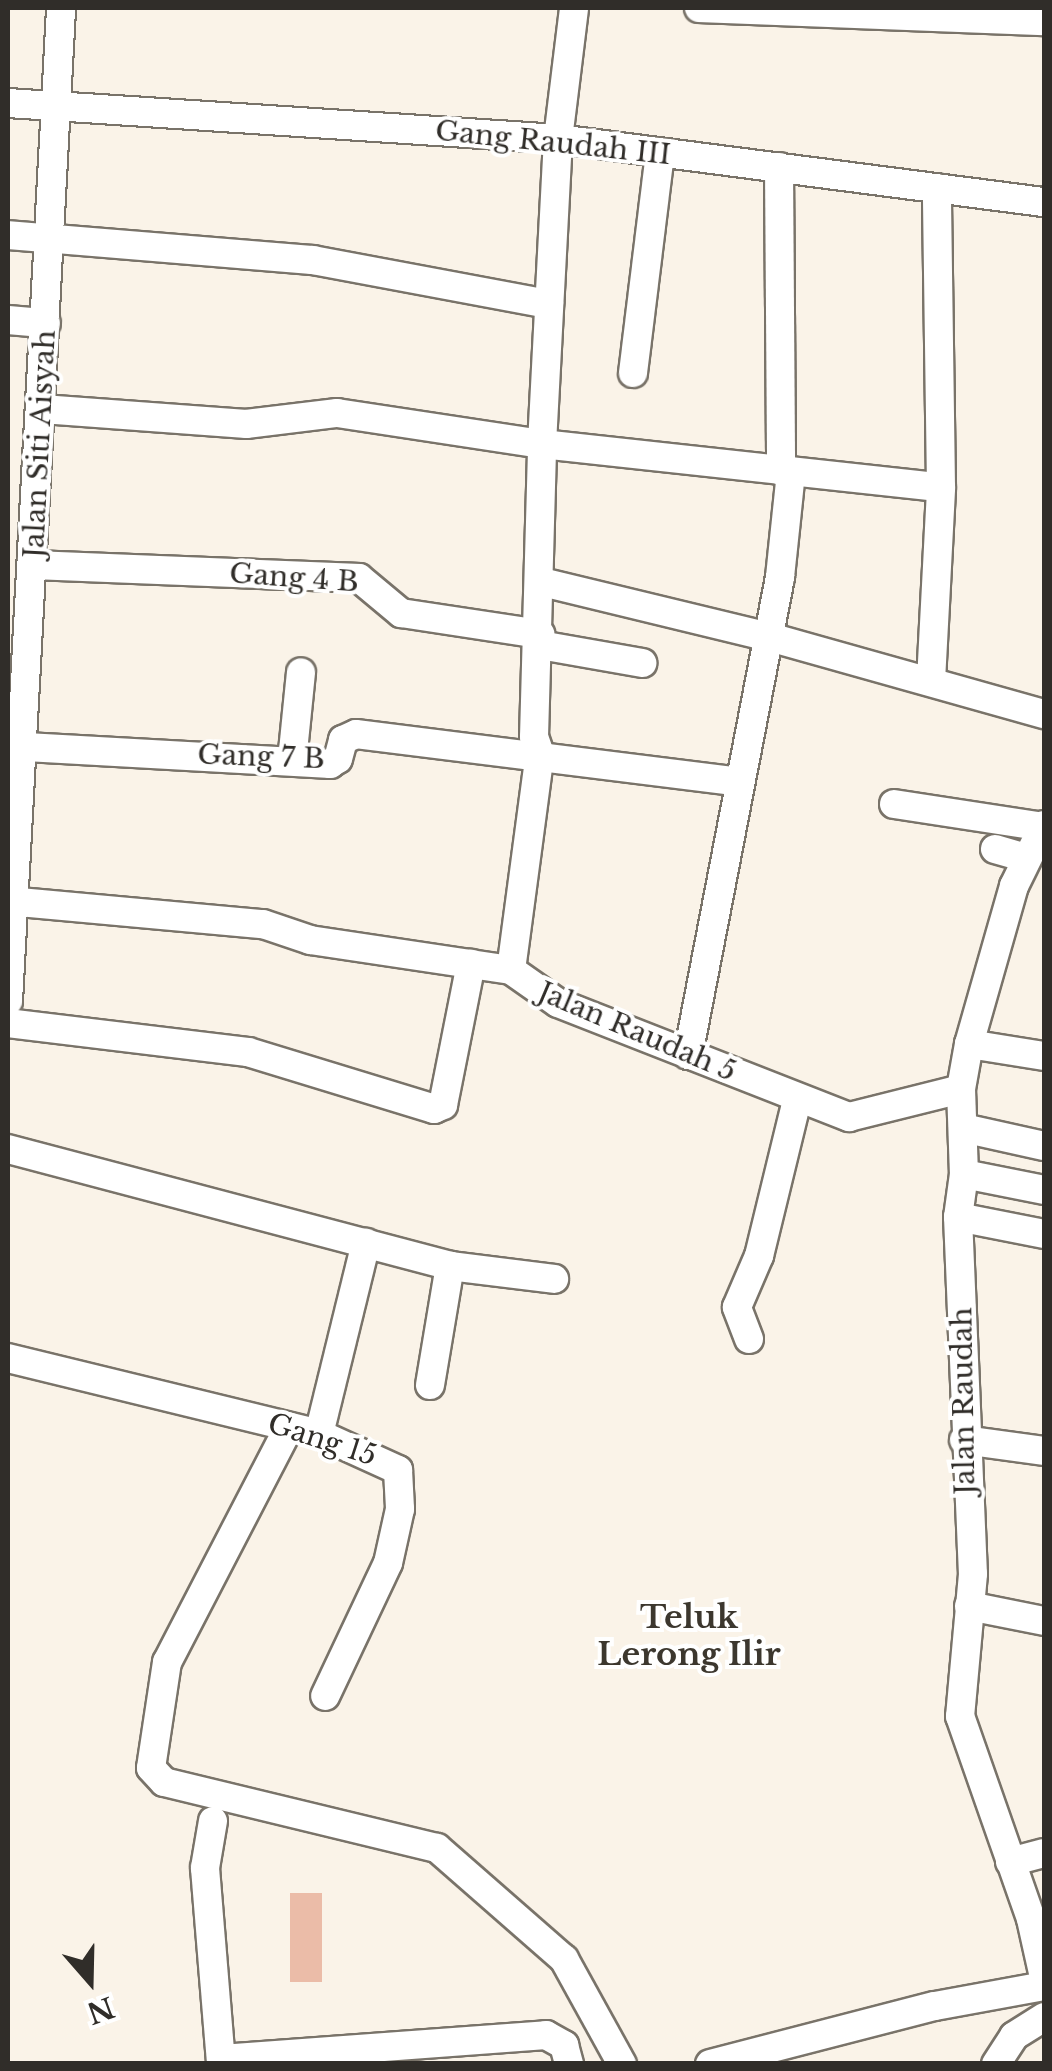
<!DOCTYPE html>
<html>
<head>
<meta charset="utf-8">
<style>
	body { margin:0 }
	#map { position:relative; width:1052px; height:2071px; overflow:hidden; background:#faf3e8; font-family:"Libre Baskerville",serif }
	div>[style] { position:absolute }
	.green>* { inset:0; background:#ebbca8; transform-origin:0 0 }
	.roads { filter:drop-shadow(2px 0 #797369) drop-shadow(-2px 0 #797369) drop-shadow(0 2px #797369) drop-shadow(0 -2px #797369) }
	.minor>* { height:28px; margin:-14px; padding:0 14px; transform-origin:14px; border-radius:14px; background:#fff }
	span { translate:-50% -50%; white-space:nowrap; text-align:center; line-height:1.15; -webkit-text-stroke:8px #fff; paint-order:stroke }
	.street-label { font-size:28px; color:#302d29 }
	.quarter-label { font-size:32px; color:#3c372e; font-weight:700 }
	.frame { position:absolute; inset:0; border:10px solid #302d29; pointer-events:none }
	.north { position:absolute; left:40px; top:1931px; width:100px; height:100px; -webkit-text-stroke:8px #fff; paint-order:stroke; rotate:160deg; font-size:28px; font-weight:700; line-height:40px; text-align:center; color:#302d29 }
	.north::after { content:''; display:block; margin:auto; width:35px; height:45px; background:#302d29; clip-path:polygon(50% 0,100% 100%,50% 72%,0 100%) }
</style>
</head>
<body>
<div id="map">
	<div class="green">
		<div style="left:290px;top:1893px;width:32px;height:89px"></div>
	</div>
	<div class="roads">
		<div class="minor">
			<div style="left:699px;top:8px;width:345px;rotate:2.2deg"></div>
			<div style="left:8px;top:103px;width:551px;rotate:3.74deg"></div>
			<div style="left:558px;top:139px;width:490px;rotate:7.4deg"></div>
			<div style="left:779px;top:167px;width:304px;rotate:89.6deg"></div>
			<div style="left:8px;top:235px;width:306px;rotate:4.7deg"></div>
			<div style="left:313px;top:260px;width:240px;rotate:10.6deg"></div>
			<div style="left:8px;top:320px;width:38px;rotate:5deg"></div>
			<div style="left:633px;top:373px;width:222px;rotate:-83deg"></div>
			<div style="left:42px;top:409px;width:205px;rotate:4.2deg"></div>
			<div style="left:246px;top:424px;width:92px;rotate:-6.9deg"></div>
			<div style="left:337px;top:413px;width:207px;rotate:8.6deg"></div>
			<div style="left:542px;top:444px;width:401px;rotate:6.2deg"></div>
			<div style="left:34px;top:565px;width:325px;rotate:2.3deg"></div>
			<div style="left:359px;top:578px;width:55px;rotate:39.8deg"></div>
			<div style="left:401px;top:613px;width:141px;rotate:8.6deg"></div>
			<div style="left:542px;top:582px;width:230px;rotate:13.6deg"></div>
			<div style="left:766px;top:636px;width:289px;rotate:15.7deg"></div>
			<div style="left:540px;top:645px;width:104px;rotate:10deg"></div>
			<div style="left:931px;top:681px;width:194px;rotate:-87deg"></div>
			<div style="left:941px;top:487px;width:299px;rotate:-90.8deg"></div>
			<div style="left:8px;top:746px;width:323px;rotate:3.2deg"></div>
			<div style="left:330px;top:764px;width:9px;rotate:-32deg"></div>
			<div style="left:338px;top:759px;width:20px;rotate:-75deg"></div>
			<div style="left:343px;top:740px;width:14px;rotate:-25deg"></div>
			<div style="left:356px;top:734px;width:387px;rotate:7.1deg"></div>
			<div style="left:292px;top:761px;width:89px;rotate:-84.2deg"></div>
			<div style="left:894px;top:804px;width:152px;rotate:8.7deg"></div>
			<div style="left:1044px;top:825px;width:68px;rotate:116.2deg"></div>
			<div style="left:1014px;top:886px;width:164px;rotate:105.9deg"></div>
			<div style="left:969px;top:1044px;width:46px;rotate:100.1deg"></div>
			<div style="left:961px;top:1089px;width:85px;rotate:88deg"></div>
			<div style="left:964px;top:1174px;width:43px;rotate:97.9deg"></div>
			<div style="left:958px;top:1217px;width:357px;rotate:87.6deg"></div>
			<div style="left:973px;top:1574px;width:143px;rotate:95.2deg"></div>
			<div style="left:960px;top:1716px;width:215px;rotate:70.7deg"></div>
			<div style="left:1031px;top:1919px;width:59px;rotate:77.4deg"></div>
			<div style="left:995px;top:849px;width:33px;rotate:16deg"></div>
			<div style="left:8px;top:901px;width:256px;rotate:5.2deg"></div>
			<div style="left:263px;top:924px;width:50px;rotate:18.8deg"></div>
			<div style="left:310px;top:940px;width:203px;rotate:8.5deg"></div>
			<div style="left:511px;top:970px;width:57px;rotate:35.1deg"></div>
			<div style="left:558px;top:1003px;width:313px;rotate:21.4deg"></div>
			<div style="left:849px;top:1117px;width:115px;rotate:-14deg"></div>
			<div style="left:511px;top:970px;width:218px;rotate:-82.4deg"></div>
			<div style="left:540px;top:754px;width:18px;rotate:-109deg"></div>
			<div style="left:534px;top:737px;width:293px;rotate:-88.4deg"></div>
			<div style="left:542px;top:444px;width:305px;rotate:-87deg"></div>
			<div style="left:558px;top:139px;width:132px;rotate:-83deg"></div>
			<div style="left:8px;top:1001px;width:994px;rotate:-86.94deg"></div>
			<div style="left:8px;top:1023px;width:242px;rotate:6.9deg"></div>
			<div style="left:248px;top:1052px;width:195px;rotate:17deg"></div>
			<div style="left:434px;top:1109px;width:10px;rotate:-24deg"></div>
			<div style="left:443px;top:1105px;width:144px;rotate:-78.8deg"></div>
			<div style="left:969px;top:1044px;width:76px;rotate:9.1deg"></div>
			<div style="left:688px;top:1055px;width:487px;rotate:-79.1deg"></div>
			<div style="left:780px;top:577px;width:106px;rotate:-84deg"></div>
			<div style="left:963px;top:1128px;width:83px;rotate:12.5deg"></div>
			<div style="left:8px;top:1149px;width:457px;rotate:14.8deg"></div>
			<div style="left:450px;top:1266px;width:105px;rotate:7.1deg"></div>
			<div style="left:964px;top:1174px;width:82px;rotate:11.3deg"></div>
			<div style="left:958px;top:1217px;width:88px;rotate:11.2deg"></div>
			<div style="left:749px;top:1339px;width:34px;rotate:-111deg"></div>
			<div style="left:737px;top:1307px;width:56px;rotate:-66.7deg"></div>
			<div style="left:759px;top:1256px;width:161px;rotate:-76.3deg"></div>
			<div style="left:8px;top:1358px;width:320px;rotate:13.7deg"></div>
			<div style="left:319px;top:1434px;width:87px;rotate:24.5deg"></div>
			<div style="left:398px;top:1470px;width:39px;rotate:87deg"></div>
			<div style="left:400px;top:1509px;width:55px;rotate:102.5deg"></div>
			<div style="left:388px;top:1563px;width:147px;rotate:115.3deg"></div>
			<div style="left:430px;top:1385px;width:121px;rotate:-80.5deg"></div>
			<div style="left:289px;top:1427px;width:265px;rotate:117.4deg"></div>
			<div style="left:167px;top:1662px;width:107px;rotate:98.6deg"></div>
			<div style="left:151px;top:1768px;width:19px;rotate:47deg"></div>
			<div style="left:164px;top:1782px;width:281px;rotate:13.6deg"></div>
			<div style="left:437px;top:1848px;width:169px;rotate:41.2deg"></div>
			<div style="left:564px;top:1959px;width:120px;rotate:61.1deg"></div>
			<div style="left:319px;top:1434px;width:197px;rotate:-76.2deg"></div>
			<div style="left:964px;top:1440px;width:81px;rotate:7.8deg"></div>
			<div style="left:969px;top:1606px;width:76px;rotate:11.3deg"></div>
			<div style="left:213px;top:1821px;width:48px;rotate:99.7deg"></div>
			<div style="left:205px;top:1868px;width:197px;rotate:85.3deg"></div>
			<div style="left:1010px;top:1862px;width:35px;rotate:-15deg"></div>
			<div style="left:221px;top:2059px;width:326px;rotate:-4.2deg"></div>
			<div style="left:546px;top:2035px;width:21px;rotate:29deg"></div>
			<div style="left:564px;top:2045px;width:20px;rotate:75deg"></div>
			<div style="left:710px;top:2064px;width:232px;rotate:-14.5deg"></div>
			<div style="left:935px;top:2006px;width:111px;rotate:-10.4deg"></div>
			<div style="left:996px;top:2064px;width:33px;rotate:-57deg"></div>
			<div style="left:1014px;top:2036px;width:36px;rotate:-32deg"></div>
		</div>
	</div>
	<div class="street-label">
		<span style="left:553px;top:143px;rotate:6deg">Gang Raudah III</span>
		<span style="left:40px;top:444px;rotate:-87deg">Jalan Siti Aisyah</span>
		<span style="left:294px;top:578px;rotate:4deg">Gang 4 B</span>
		<span style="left:261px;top:757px;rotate:2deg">Gang 7 B</span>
		<span style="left:637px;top:1032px;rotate:23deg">Jalan Raudah 5</span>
		<span style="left:964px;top:1401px;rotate:-91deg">Jalan Raudah</span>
		<span style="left:322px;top:1440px;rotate:18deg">Gang 15</span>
	</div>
	<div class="quarter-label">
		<span style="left:689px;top:1636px">Teluk<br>Lerong Ilir</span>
	</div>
	<div class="frame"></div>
	<div class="north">N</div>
</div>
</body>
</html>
